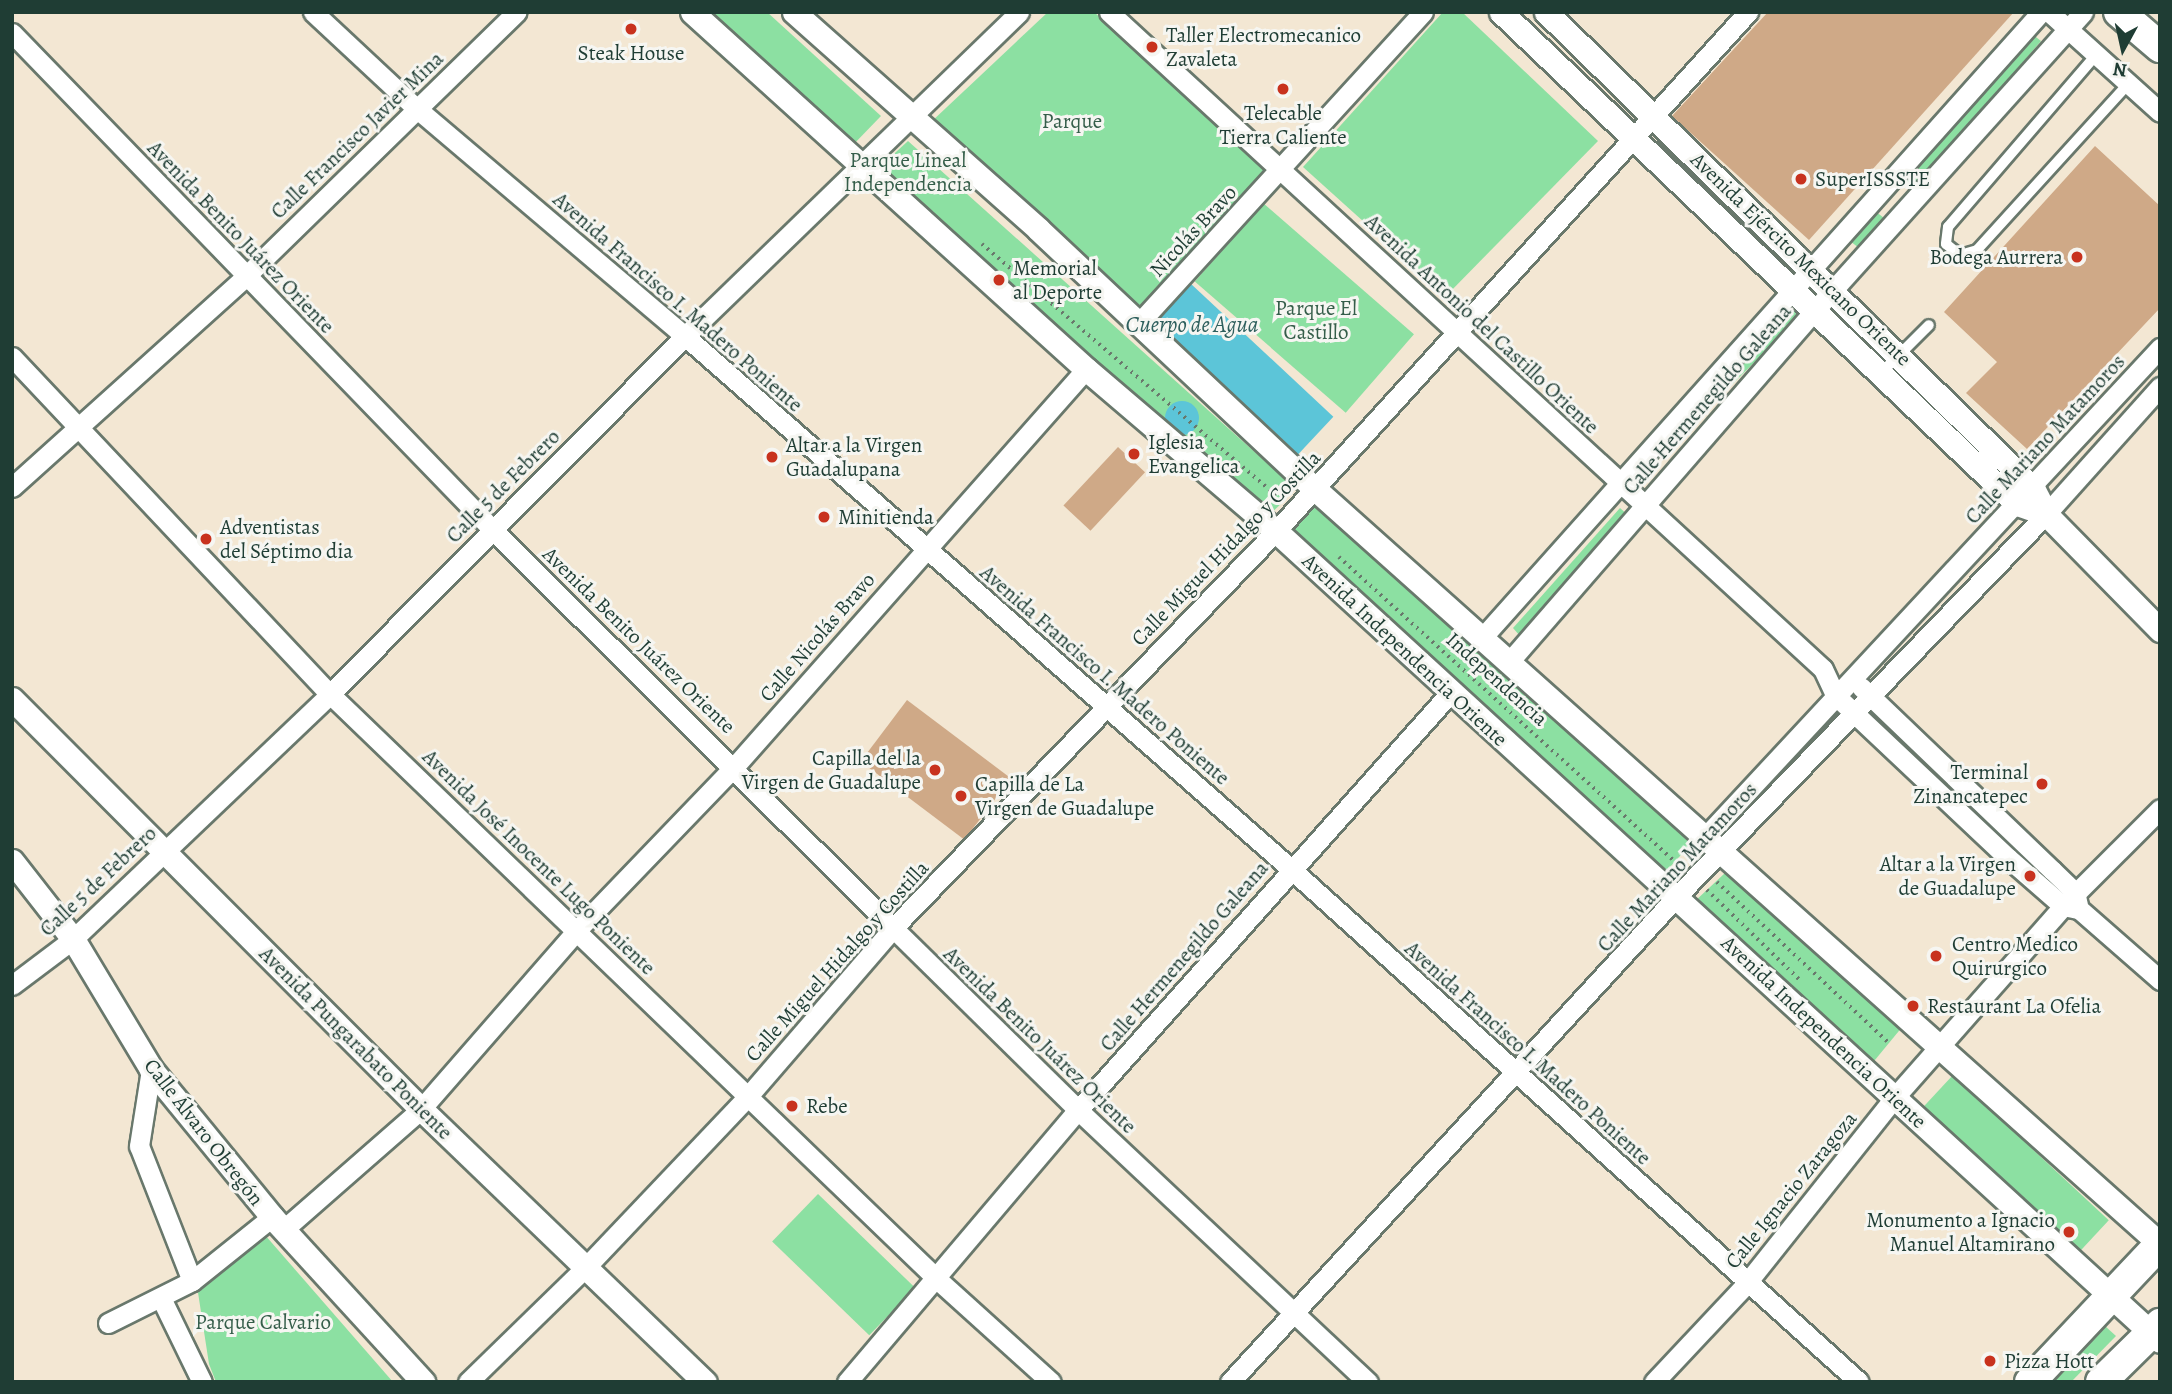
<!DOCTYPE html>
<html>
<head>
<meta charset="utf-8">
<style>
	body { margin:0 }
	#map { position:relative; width:2172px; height:1394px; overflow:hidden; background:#f3e7d3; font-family:Alegreya,serif }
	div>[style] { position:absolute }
	.green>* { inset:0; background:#8ce0a2; transform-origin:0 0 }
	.water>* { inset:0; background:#5cc5d8; transform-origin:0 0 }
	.round { border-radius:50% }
	.building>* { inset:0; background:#cfa987; transform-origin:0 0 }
	.path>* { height:3.5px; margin-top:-1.75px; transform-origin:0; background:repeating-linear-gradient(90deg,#69786c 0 2px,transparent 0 7px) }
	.roads { filter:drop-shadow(2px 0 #69786c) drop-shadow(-2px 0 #69786c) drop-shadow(0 2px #69786c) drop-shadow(0 -2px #69786c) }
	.service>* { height:10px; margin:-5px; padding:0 5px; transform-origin:5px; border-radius:5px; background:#fff }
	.minor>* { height:19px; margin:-9.5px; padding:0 9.5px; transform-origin:9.5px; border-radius:9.5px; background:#fff }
	.tertiary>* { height:23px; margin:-11.5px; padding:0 11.5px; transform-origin:11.5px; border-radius:11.5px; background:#fff }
	.primary>* { height:30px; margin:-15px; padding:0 15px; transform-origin:15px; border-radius:15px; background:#fff }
	.dots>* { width:19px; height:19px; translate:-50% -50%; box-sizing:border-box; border:4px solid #f6f6f2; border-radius:50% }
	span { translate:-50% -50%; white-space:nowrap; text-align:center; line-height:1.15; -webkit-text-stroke:6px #f6f6f2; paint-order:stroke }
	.poi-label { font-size:21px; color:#1f3d34 }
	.left { translate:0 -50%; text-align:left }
	.right { translate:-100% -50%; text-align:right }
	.park-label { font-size:21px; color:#355e4a }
	.street-label { font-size:21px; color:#1f3d34 }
	.water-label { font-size:23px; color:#2e5f5d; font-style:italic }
	.frame { position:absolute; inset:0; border:14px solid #1f3d34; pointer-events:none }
	.north { position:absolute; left:2088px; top:14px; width:70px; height:70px; -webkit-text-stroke:5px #f6f6f2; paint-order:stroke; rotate:188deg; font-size:19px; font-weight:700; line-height:28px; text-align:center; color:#1f3d34 }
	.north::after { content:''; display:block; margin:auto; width:24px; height:32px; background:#1f3d34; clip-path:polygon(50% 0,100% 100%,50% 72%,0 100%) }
</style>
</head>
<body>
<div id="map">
	<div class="green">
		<div style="clip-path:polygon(702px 12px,767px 12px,881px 116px,850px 148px)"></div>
		<div style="clip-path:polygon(1048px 12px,1094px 12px,1271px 173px,1140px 308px,930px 123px)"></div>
		<div style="clip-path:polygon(1443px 12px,1462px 12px,1598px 141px,1446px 296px,1303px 167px)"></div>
		<div style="clip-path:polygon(2032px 34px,2041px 41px,1912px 192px,1901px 183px)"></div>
		<div style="clip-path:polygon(908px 141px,1295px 488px,1283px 502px,1267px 517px,873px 173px)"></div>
		<div style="left:1263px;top:203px;width:200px;height:104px;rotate:41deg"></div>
		<div style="left:1875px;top:211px;width:11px;height:39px;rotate:38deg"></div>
		<div style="left:1790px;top:304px;width:16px;height:226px;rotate:45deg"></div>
		<div style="left:1313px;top:503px;width:509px;height:40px;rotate:42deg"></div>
		<div style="clip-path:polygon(1620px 508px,1630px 517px,1520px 636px,1513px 628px)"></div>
		<div style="clip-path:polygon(1725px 873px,1903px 1026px,1870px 1066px,1694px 902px)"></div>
		<div style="left:1953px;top:1075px;width:213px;height:46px;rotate:43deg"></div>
		<div style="left:818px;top:1194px;width:135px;height:66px;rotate:44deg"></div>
		<div style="clip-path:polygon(265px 1235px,393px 1382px,216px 1382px,209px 1364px,197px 1286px)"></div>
		<div style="clip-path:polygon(2105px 1326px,2116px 1336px,2071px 1382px,2048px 1382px)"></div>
	</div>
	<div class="water">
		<div style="left:1190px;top:283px;width:196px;height:59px;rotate:43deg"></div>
		<div class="round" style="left:1165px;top:401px;width:34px;height:34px"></div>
	</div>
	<div class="building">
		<div style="clip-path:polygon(1768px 12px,2014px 12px,1809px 240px,1672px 116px)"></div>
		<div style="clip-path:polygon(2095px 146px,2160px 206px,2160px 308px,2027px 449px,1966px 393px,1997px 362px,1944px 312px)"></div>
		<div style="left:1118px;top:447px;width:37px;height:80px;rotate:43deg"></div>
		<div style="left:907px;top:700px;width:130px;height:77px;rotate:37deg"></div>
	</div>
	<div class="path">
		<div style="left:982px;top:244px;width:394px;rotate:40.5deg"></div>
		<div style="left:1339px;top:557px;width:452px;rotate:42.2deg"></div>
		<div style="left:1717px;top:882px;width:236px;rotate:43.1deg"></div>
		<div style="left:1707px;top:890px;width:128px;rotate:44.1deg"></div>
	</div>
	<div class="roads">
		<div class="service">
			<div style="left:2096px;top:55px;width:227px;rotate:130.7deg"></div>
			<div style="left:1948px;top:227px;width:17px;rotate:97deg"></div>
			<div style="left:1946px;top:244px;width:18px;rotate:38deg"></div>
			<div style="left:1960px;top:255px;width:18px;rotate:-16deg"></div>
			<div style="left:1977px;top:250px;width:224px;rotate:-47.7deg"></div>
			<div style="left:1880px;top:374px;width:69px;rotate:-45deg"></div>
		</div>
		<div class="minor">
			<div style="left:313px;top:12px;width:141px;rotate:43deg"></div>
			<div style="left:416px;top:108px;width:353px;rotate:40.3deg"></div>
			<div style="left:685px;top:336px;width:807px;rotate:41.33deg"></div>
			<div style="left:1291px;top:869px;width:765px;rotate:42.09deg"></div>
			<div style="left:1109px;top:12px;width:970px;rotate:42.62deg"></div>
			<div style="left:1823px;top:669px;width:29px;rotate:65deg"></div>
			<div style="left:1835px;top:695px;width:238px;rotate:43.3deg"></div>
			<div style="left:2008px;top:858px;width:73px;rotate:41.1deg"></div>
			<div style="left:2063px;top:906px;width:16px;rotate:11deg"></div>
			<div style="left:2079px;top:909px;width:108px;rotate:41.2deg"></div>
			<div style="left:2049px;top:12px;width:149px;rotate:42deg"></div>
			<div style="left:12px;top:33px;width:690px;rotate:45.94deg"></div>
			<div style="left:492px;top:529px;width:566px;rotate:44.86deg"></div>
			<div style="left:893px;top:928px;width:260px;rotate:44.5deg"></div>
			<div style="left:1078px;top:1110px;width:398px;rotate:43.2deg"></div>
			<div style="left:1139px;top:323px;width:421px;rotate:-47.6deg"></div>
			<div style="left:12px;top:357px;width:463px;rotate:46.7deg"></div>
			<div style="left:330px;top:694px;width:844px;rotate:43.94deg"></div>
			<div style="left:938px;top:1280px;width:152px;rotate:42.1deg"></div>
			<div style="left:12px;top:487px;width:315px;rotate:-42deg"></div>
			<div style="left:246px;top:276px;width:378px;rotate:-44.3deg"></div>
			<div style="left:1481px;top:639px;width:841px;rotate:-48.23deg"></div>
			<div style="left:1508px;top:663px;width:466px;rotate:-49deg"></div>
			<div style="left:1814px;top:311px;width:402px;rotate:-48deg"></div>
			<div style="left:1861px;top:687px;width:265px;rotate:43.8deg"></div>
			<div style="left:2052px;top:870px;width:32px;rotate:44deg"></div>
			<div style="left:2075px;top:892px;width:13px;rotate:77deg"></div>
			<div style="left:1706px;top:836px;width:667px;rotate:-47.07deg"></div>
			<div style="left:12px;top:985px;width:76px;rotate:-37deg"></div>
			<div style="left:73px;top:939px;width:355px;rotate:-43.6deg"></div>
			<div style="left:330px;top:694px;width:504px;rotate:-45.24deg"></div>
			<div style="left:685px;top:336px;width:465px;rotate:-44.1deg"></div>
			<div style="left:283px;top:1230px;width:184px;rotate:-41.2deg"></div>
			<div style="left:421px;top:1109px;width:239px;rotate:-48.9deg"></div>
			<div style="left:578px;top:929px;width:226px;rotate:-46.1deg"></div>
			<div style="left:735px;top:766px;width:530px;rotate:-48.52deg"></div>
			<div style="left:192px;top:1281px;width:102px;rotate:-38.7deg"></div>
			<div style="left:162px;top:1300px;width:91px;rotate:64deg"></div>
			<div style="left:108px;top:1323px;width:94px;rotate:-26.6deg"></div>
			<div style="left:192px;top:1281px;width:145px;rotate:-111.4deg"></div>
			<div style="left:139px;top:1146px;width:78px;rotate:-81.1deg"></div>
			<div style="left:468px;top:1382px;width:163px;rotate:-44.3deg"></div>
			<div style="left:585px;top:1268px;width:238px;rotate:-46.5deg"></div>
			<div style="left:749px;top:1095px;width:221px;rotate:-49.2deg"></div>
			<div style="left:893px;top:928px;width:552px;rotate:-46.03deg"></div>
			<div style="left:1276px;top:531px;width:702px;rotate:-47.72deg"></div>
			<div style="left:847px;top:1382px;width:357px;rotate:-49.7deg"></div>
			<div style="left:1078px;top:1110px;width:559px;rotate:-48.26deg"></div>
			<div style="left:1230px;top:1382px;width:662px;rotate:-47.39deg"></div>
			<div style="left:1678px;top:895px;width:530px;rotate:-45.99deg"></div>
			<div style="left:2046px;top:514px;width:171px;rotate:-48.1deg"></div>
			<div style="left:1654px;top:1382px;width:134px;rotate:-46.8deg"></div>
			<div style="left:1746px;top:1284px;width:238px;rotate:-51.5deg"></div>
			<div style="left:1894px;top:1098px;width:256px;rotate:-48.6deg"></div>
			<div style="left:2063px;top:906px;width:137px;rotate:-45deg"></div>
		</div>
		<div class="tertiary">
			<div style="left:692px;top:12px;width:532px;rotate:42.18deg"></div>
			<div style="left:1086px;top:369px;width:250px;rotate:40.5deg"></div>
			<div style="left:1276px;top:531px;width:1199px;rotate:42.5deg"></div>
			<div style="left:794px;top:12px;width:327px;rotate:41.6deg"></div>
			<div style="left:1038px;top:229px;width:380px;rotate:43.2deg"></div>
			<div style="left:1315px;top:489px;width:1133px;rotate:41.78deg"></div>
			<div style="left:1501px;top:12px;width:713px;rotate:43.64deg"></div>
			<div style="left:2017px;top:504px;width:31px;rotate:19deg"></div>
			<div style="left:2046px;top:514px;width:163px;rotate:45.5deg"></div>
			<div style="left:1546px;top:12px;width:681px;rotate:44.35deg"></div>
			<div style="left:2033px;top:488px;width:29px;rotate:63deg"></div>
			<div style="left:12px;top:699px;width:579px;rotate:45.07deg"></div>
			<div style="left:421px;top:1109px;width:394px;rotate:43.9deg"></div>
			<div style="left:12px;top:861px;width:99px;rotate:52deg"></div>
			<div style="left:73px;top:939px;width:152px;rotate:59deg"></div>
			<div style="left:151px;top:1069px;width:191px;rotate:50.7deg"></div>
			<div style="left:272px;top:1217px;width:224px;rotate:47.5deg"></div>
		</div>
		<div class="primary">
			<div style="left:2119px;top:12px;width:54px;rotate:40.5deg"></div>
			<div style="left:2030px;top:1382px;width:190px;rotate:-46.7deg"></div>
			<div style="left:2101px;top:1382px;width:83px;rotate:-44.5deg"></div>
		</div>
	</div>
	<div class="dots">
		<div style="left:631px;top:29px;background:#c8321e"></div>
		<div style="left:1152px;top:47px;background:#c8321e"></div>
		<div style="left:1283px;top:89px;background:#c8321e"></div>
		<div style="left:1801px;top:179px;background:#c8321e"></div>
		<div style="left:2077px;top:257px;background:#c8321e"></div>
		<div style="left:999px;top:280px;background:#c8321e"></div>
		<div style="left:1134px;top:454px;background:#c8321e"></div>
		<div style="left:772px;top:457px;background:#c8321e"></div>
		<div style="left:824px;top:517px;background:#c8321e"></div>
		<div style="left:206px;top:539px;background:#c8321e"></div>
		<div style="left:935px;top:770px;background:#c8321e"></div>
		<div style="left:2042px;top:784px;background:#c8321e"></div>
		<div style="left:961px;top:796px;background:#c8321e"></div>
		<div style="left:2030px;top:876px;background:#c8321e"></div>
		<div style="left:1936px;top:956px;background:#c8321e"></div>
		<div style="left:1913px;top:1006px;background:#c8321e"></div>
		<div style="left:792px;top:1106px;background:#c8321e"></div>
		<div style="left:2069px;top:1232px;background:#c8321e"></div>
		<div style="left:1990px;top:1361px;background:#c8321e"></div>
	</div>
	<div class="poi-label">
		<span class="left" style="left:1166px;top:47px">Taller Electromecanico<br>Zavaleta</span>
		<span style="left:631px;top:53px">Steak House</span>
		<span style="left:1283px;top:125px">Telecable<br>Tierra Caliente</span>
		<span class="left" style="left:1815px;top:179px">SuperISSSTE</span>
		<span class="right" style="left:2063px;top:257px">Bodega Aurrera</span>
		<span class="left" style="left:1013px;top:280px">Memorial<br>al Deporte</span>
		<span class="left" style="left:1148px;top:454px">Iglesia<br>Evangelica</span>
		<span class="left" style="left:786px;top:457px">Altar a la Virgen<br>Guadalupana</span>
		<span class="left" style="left:838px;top:517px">Minitienda</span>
		<span class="left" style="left:220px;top:539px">Adventistas<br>del Séptimo dia</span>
		<span class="right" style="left:921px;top:770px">Capilla del la<br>Virgen de Guadalupe</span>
		<span class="right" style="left:2028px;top:784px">Terminal<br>Zinancatepec</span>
		<span class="left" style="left:975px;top:796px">Capilla de La<br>Virgen de Guadalupe</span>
		<span class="right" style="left:2016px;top:876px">Altar a la Virgen<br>de Guadalupe</span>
		<span class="left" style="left:1952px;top:956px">Centro Medico<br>Quirurgico</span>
		<span class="left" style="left:1927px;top:1006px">Restaurant La Ofelia</span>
		<span class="left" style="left:806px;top:1106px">Rebe</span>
		<span class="right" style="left:2055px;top:1232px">Monumento a Ignacio<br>Manuel Altamirano</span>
		<span class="left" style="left:2004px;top:1361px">Pizza Hott</span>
	</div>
	<div class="park-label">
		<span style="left:1072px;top:121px">Parque</span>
		<span style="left:908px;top:172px">Parque Lineal<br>Independencia</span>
		<span style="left:1316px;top:320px">Parque El<br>Castillo</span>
		<span style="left:263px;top:1322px">Parque Calvario</span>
	</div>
	<div class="street-label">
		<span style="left:357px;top:135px;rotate:-44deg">Calle Francisco Javier Mina</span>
		<span style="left:1193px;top:231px;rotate:-47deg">Nicolás Bravo</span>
		<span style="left:241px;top:237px;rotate:46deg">Avenida Benito Juárez Oriente</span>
		<span style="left:1801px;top:259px;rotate:44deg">Avenida Ejército Mexicano Oriente</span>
		<span style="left:678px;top:302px;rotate:41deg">Avenida Francisco I. Madero Poniente</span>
		<span style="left:1482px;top:324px;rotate:43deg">Avenida Antonio del Castillo Oriente</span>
		<span style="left:1707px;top:399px;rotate:-49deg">Calle Hermenegildo Galeana</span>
		<span style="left:2045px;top:439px;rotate:-47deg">Calle Mariano Matamoros</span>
		<span style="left:503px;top:486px;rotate:-45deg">Calle 5 de Febrero</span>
		<span style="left:1226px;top:548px;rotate:-46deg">Calle Miguel Hidalgo y Costilla</span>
		<span style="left:817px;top:637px;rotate:-49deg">Calle Nicolás Bravo</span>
		<span style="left:639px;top:640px;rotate:44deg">Avenida Benito Juárez Oriente</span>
		<span style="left:1405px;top:650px;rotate:43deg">Avenida Independencia Oriente</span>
		<span style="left:1105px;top:675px;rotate:41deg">Avenida Francisco I. Madero Poniente</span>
		<span style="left:1497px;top:679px;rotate:42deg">Independencia</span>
		<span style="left:539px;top:862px;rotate:44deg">Avenida José Inocente Lugo Poniente</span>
		<span style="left:1677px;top:867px;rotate:-47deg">Calle Mariano Matamoros</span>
		<span style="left:98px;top:881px;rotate:-43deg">Calle 5 de Febrero</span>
		<span style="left:1184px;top:956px;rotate:-49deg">Calle Hermenegildo Galeana</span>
		<span style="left:837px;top:961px;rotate:-48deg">Calle Miguel Hidalgo y Costilla</span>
		<span style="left:1824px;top:1032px;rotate:43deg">Avenida Independencia Oriente</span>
		<span style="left:1040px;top:1040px;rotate:44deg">Avenida Benito Juárez Oriente</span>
		<span style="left:356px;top:1043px;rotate:45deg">Avenida Pungarabato Poniente</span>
		<span style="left:1528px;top:1053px;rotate:42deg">Avenida Francisco I. Madero Poniente</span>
		<span style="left:204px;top:1132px;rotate:52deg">Calle Álvaro Obregón</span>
		<span style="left:1791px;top:1190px;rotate:-51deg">Calle Ignacio Zaragoza</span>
	</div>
	<div class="water-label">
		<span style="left:1192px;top:325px">Cuerpo de Agua</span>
	</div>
	<div class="frame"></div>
	<div class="north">N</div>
</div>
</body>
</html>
